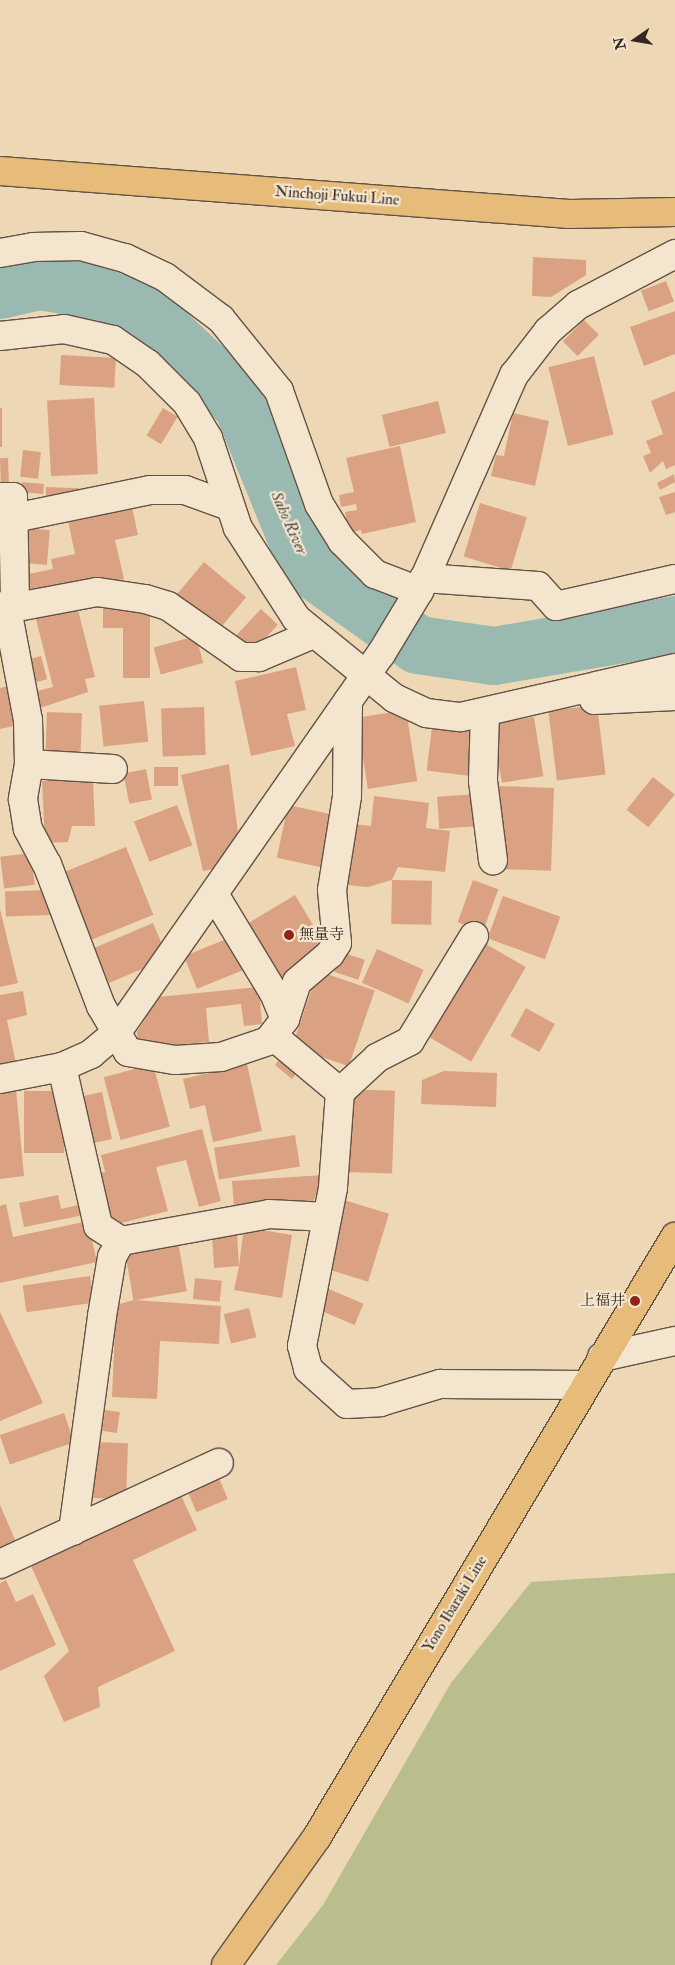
<!DOCTYPE html>
<html>
<head>
<meta charset="utf-8">
<style>
	body { margin:0 }
	#map { position:relative; width:675px; height:1965px; overflow:hidden; background:#eed7b5; font-family:"IM FELL Double Pica","Noto Serif JP",serif }
	div>[style] { position:absolute }
	.green>* { inset:0; background:#babe8c }
	.river>* { height:58px; margin:-29px; padding:0 29px; transform-origin:29px; border-radius:29px; background:#99b9b1 }
	.building>* { inset:0; background:#daa282; transform-origin:0 0 }
	.roads { filter:drop-shadow(1px 0 #625345) drop-shadow(-1px 0 #625345) drop-shadow(0 1px #625345) drop-shadow(0 -1px #625345) }
	.minor>* { height:28px; margin:-14px; padding:0 14px; transform-origin:14px; border-radius:14px; background:#f4e5cf }
	.major>* { height:28px; margin:-14px; padding:0 14px; transform-origin:14px; border-radius:14px; background:#e7bc7a }
	.dots>* { width:14px; height:14px; translate:-50% -50%; box-sizing:border-box; border:2px solid #f4e5cf; border-radius:50% }
	span { translate:-50% -50%; white-space:nowrap; text-align:center; line-height:1.15; -webkit-text-stroke:4.5px #f4e5cf; paint-order:stroke }
	.street-label { font-size:15px; color:#332720 }
	.poi-label { font-size:15px; color:#332720 }
	.left { translate:0 -50%; text-align:left }
	.right { translate:-100% -50%; text-align:right }
	.water-label { font-size:16px; color:#4c4c44; font-style:italic }
	.north { position:absolute; left:610px; top:15px; width:50px; height:50px; -webkit-text-stroke:4px #f4e5cf; paint-order:stroke; rotate:257deg; font-size:14px; font-weight:700; line-height:20px; text-align:center; color:#332720 }
	.north::after { content:''; display:block; margin:auto; width:18px; height:22px; background:#332720; clip-path:polygon(50% 0,100% 100%,50% 72%,0 100%) }
</style>
</head>
<body>
<div id="map">
	<div class="green">
		<div style="clip-path:polygon(675px 1573px,675px 1965px,276px 1965px,323px 1905px,451px 1683px,531px 1582px)"></div>
	</div>
	<div class="river">
		<div style="left:0;top:290px;width:40px;rotate:-13deg"></div>
		<div style="left:39px;top:281px;width:33px;rotate:9deg"></div>
		<div style="left:72px;top:286px;width:79px;rotate:20.7deg"></div>
		<div style="left:146px;top:314px;width:132px;rotate:43.2deg"></div>
		<div style="left:242px;top:404px;width:175px;rotate:67.8deg"></div>
		<div style="left:308px;top:566px;width:135px;rotate:35.7deg"></div>
		<div style="left:418px;top:645px;width:77px;rotate:8.2deg"></div>
		<div style="left:494px;top:656px;width:184px;rotate:-9.7deg"></div>
	</div>
	<div class="building">
		<div style="clip-path:polygon(533px 257px,586px 260px,586px 275px,551px 297px,532px 296px)"></div>
		<div style="left:666px;top:281px;width:22px;height:27px;rotate:69deg"></div>
		<div style="clip-path:polygon(675px 311px,675px 354px,644px 366px,630px 327px)"></div>
		<div style="left:584px;top:320px;width:21px;height:30px;rotate:45deg"></div>
		<div style="left:61px;top:355px;width:55px;height:30px;rotate:3deg"></div>
		<div style="left:594px;top:356px;width:81px;height:47px;rotate:76deg"></div>
		<div style="clip-path:polygon(675px 391px,675px 465px,666px 469px,663px 461px,650px 473px,643px 456px,651px 453px,646px 441px,663px 434px,651px 401px)"></div>
		<div style="left:94px;top:398px;width:76px;height:47px;rotate:87deg"></div>
		<div style="left:438px;top:401px;width:33px;height:58px;rotate:76deg"></div>
		<div style="left:0;top:408px;width:2px;height:39px"></div>
		<div style="left:163px;top:408px;width:17px;height:32px;rotate:31deg"></div>
		<div style="clip-path:polygon(513px 413px,549px 421px,535px 486px,491px 476px,496px 455px,504px 456px)"></div>
		<div style="clip-path:polygon(400px 446px,416px 522px,362px 534px,361px 530px,349px 533px,345px 512px,357px 510px,356px 504px,341px 507px,339px 495px,354px 492px,346px 458px)"></div>
		<div style="left:23px;top:450px;width:18px;height:27px;rotate:6deg"></div>
		<div style="left:8px;top:458px;width:32px;height:8px;rotate:88deg"></div>
		<div style="clip-path:polygon(674px 474px,675px 482px,660px 490px,657px 483px)"></div>
		<div style="left:22px;top:482px;width:22px;height:10px;rotate:5deg"></div>
		<div style="left:46px;top:487px;width:33px;height:14px;rotate:2deg"></div>
		<div style="clip-path:polygon(675px 492px,675px 512px,666px 515px,659px 497px)"></div>
		<div style="clip-path:polygon(131px 502px,138px 535px,115px 540px,124px 579px,29px 599px,24px 575px,53px 569px,51px 559px,75px 554px,67px 516px)"></div>
		<div style="left:480px;top:503px;width:49px;height:56px;rotate:17deg"></div>
		<div style="left:25px;top:528px;width:25px;height:35px;rotate:5deg"></div>
		<div style="left:204px;top:562px;width:55px;height:44px;rotate:40deg"></div>
		<div style="clip-path:polygon(76px 602px,95px 677px,85px 679px,88px 692px,34px 710px,29px 693px,53px 687px,33px 607px)"></div>
		<div style="clip-path:polygon(103px 605px,150px 605px,150px 678px,123px 678px,123px 628px,103px 628px)"></div>
		<div style="left:261px;top:609px;width:23px;height:36px;rotate:43deg"></div>
		<div style="left:196px;top:636px;width:28px;height:44px;rotate:75deg"></div>
		<div style="left:41px;top:656px;width:24px;height:19px;rotate:75deg"></div>
		<div style="clip-path:polygon(296px 667px,306px 710px,287px 714px,295px 746px,251px 756px,235px 681px)"></div>
		<div style="clip-path:polygon(14px 685px,23px 724px,0 729px,0 688px)"></div>
		<div style="left:144px;top:701px;width:41px;height:45px;rotate:84deg"></div>
		<div style="left:597px;top:705px;width:70px;height:49px;rotate:83deg"></div>
		<div style="left:204px;top:707px;width:48px;height:43px;rotate:88deg"></div>
		<div style="left:406px;top:710px;width:72px;height:50px;rotate:81deg"></div>
		<div style="left:47px;top:712px;width:35px;height:39px;rotate:2deg"></div>
		<div style="left:534px;top:717px;width:60px;height:42px;rotate:81deg"></div>
		<div style="left:433px;top:719px;width:46px;height:52px;rotate:7deg"></div>
		<div style="clip-path:polygon(229px 764px,240px 848px,225px 867px,203px 871px,181px 775px)"></div>
		<div style="left:154px;top:767px;width:24px;height:19px"></div>
		<div style="left:146px;top:769px;width:31px;height:23px;rotate:79deg"></div>
		<div style="left:653px;top:777px;width:28px;height:42px;rotate:39deg"></div>
		<div style="clip-path:polygon(93px 779px,95px 826px,72px 826px,68px 842px,45px 843px,42px 781px)"></div>
		<div style="left:499px;top:786px;width:55px;height:83px;rotate:2deg"></div>
		<div style="left:477px;top:794px;width:32px;height:40px;rotate:86deg"></div>
		<div style="clip-path:polygon(374px 796px,429px 803px,426px 828px,450px 831px,445px 872px,398px 867px,392px 880px,368px 887px,346px 885px,352px 824px,371px 826px)"></div>
		<div style="left:177px;top:805px;width:43px;height:46px;rotate:69deg"></div>
		<div style="left:288px;top:805px;width:49px;height:54px;rotate:12deg"></div>
		<div style="left:126px;top:847px;width:73px;height:72px;rotate:68deg"></div>
		<div style="left:31px;top:853px;width:32px;height:31px;rotate:83deg"></div>
		<div style="left:392px;top:880px;width:40px;height:44px;rotate:1deg"></div>
		<div style="left:473px;top:880px;width:27px;height:45px;rotate:20deg"></div>
		<div style="left:51px;top:890px;width:25px;height:46px;rotate:88deg"></div>
		<div style="left:295px;top:895px;width:63px;height:63px;rotate:59deg"></div>
		<div style="left:503px;top:896px;width:61px;height:45px;rotate:20deg"></div>
		<div style="clip-path:polygon(0 909px,18px 983px,0 987px)"></div>
		<div style="left:153px;top:923px;width:38px;height:64px;rotate:67deg"></div>
		<div style="left:234px;top:936px;width:35px;height:54px;rotate:68deg"></div>
		<div style="left:479px;top:940px;width:54px;height:109px;rotate:30deg"></div>
		<div style="left:377px;top:949px;width:51px;height:37px;rotate:24deg"></div>
		<div style="left:341px;top:952px;width:25px;height:21px;rotate:18deg"></div>
		<div style="left:318px;top:971px;width:60px;height:80px;rotate:19deg"></div>
		<div style="clip-path:polygon(259px 987px,262px 1024px,244px 1026px,241px 1004px,206px 1008px,209px 1042px,138px 1048px,137px 1032px,158px 997px)"></div>
		<div style="clip-path:polygon(23px 991px,27px 1015px,7px 1020px,16px 1064px,0 1066px,0 995px)"></div>
		<div style="left:526px;top:1008px;width:33px;height:32px;rotate:29deg"></div>
		<div style="clip-path:polygon(285px 1052px,301px 1067px,292px 1079px,275px 1065px)"></div>
		<div style="left:153px;top:1064px;width:65px;height:51px;rotate:75deg"></div>
		<div style="clip-path:polygon(247px 1064px,262px 1131px,213px 1142px,205px 1105px,190px 1109px,183px 1079px)"></div>
		<div style="clip-path:polygon(444px 1071px,497px 1073px,496px 1107px,421px 1104px,422px 1080px)"></div>
		<div style="clip-path:polygon(16px 1089px,24px 1176px,0 1179px,0 1090px)"></div>
		<div style="left:347px;top:1089px;width:48px;height:83px;rotate:2deg"></div>
		<div style="left:24px;top:1091px;width:40px;height:62px"></div>
		<div style="left:102px;top:1092px;width:48px;height:25px;rotate:78deg"></div>
		<div style="clip-path:polygon(202px 1129px,221px 1201px,199px 1207px,186px 1160px,156px 1167px,168px 1211px,106px 1227px,92px 1175px,105px 1172px,101px 1155px)"></div>
		<div style="left:295px;top:1135px;width:32px;height:82px;rotate:81deg"></div>
		<div style="clip-path:polygon(324px 1175px,313px 1202px,234px 1208px,232px 1181px)"></div>
		<div style="clip-path:polygon(58px 1195px,61px 1209px,78px 1205px,84px 1215px,24px 1227px,19px 1203px)"></div>
		<div style="left:344px;top:1200px;width:47px;height:71px;rotate:17deg"></div>
		<div style="clip-path:polygon(6px 1204px,13px 1237px,88px 1221px,97px 1262px,0 1283px,0 1206px)"></div>
		<div style="clip-path:polygon(244px 1227px,292px 1235px,282px 1298px,234px 1290px,239px 1266px,214px 1268px,212px 1235px,237px 1234px,239px 1266px)"></div>
		<div style="left:177px;top:1236px;width:56px;height:54px;rotate:80deg"></div>
		<div style="left:90px;top:1276px;width:27px;height:68px;rotate:82deg"></div>
		<div style="left:195px;top:1278px;width:27px;height:21px;rotate:6deg"></div>
		<div style="left:324px;top:1287px;width:43px;height:23px;rotate:23deg"></div>
		<div style="clip-path:polygon(134px 1300px,221px 1306px,219px 1344px,160px 1341px,157px 1399px,112px 1397px,116px 1305px)"></div>
		<div style="left:249px;top:1308px;width:30px;height:26px;rotate:76deg"></div>
		<div style="clip-path:polygon(0 1312px,43px 1403px,0 1421px)"></div>
		<div style="left:105px;top:1410px;width:15px;height:21px;rotate:8deg"></div>
		<div style="left:64px;top:1413px;width:31px;height:68px;rotate:71deg"></div>
		<div style="left:94px;top:1442px;width:34px;height:56px;rotate:2deg"></div>
		<div style="left:218px;top:1476px;width:25px;height:34px;rotate:67deg"></div>
		<div style="clip-path:polygon(178px 1489px,197px 1530px,133px 1560px,175px 1651px,98px 1687px,100px 1707px,64px 1722px,44px 1676px,69px 1651px,28px 1559px)"></div>
		<div style="clip-path:polygon(0 1505px,19px 1549px,0 1557px)"></div>
		<div style="clip-path:polygon(6px 1580px,16px 1602px,33px 1594px,56px 1645px,0 1671px,0 1583px)"></div>
	</div>
	<div class="roads">
		<div class="minor">
			<div style="left:0;top:253px;width:34px;rotate:-10deg"></div>
			<div style="left:33px;top:247px;width:48px;rotate:-1.2deg"></div>
			<div style="left:81px;top:246px;width:46px;rotate:15.3deg"></div>
			<div style="left:125px;top:258px;width:44px;rotate:25.4deg"></div>
			<div style="left:165px;top:277px;width:70px;rotate:36.9deg"></div>
			<div style="left:221px;top:319px;width:92px;rotate:51.1deg"></div>
			<div style="left:279px;top:391px;width:120px;rotate:70.5deg"></div>
			<div style="left:319px;top:504px;width:44px;rotate:58.1deg"></div>
			<div style="left:342px;top:541px;width:47px;rotate:45deg"></div>
			<div style="left:375px;top:574px;width:47px;rotate:21.1deg"></div>
			<div style="left:0;top:336px;width:64px;rotate:-6.2deg"></div>
			<div style="left:64px;top:329px;width:50px;rotate:12.7deg"></div>
			<div style="left:113px;top:340px;width:42px;rotate:34.4deg"></div>
			<div style="left:148px;top:364px;width:55px;rotate:45deg"></div>
			<div style="left:187px;top:403px;width:41px;rotate:59deg"></div>
			<div style="left:208px;top:438px;width:95px;rotate:71.6deg"></div>
			<div style="left:238px;top:528px;width:107px;rotate:57.2deg"></div>
			<div style="left:296px;top:618px;width:127px;rotate:39.2deg"></div>
			<div style="left:394px;top:698px;width:35px;rotate:25deg"></div>
			<div style="left:426px;top:713px;width:35px;rotate:7deg"></div>
			<div style="left:461px;top:717px;width:220px;rotate:-12.9deg"></div>
			<div style="left:0;top:497px;width:13px"></div>
			<div style="left:13px;top:497px;width:101px;rotate:88.9deg"></div>
			<div style="left:15px;top:598px;width:21px;rotate:137deg"></div>
			<div style="left:14px;top:518px;width:139px;rotate:-11.6deg"></div>
			<div style="left:150px;top:490px;width:35px"></div>
			<div style="left:185px;top:490px;width:47px;rotate:20deg"></div>
			<div style="left:424px;top:578px;width:114px;rotate:4deg"></div>
			<div style="left:538px;top:586px;width:27px;rotate:48deg"></div>
			<div style="left:556px;top:606px;width:122px;rotate:-12.8deg"></div>
			<div style="left:313px;top:634px;width:59px;rotate:156.9deg"></div>
			<div style="left:259px;top:657px;width:18px;rotate:180deg"></div>
			<div style="left:241px;top:657px;width:89px;rotate:-145.1deg"></div>
			<div style="left:168px;top:606px;width:24px;rotate:-163deg"></div>
			<div style="left:145px;top:599px;width:49px;rotate:-171.7deg"></div>
			<div style="left:97px;top:592px;width:92px;rotate:169.3deg"></div>
			<div style="left:7px;top:609px;width:113px;rotate:79.3deg"></div>
			<div style="left:28px;top:720px;width:44px;rotate:88.7deg"></div>
			<div style="left:29px;top:764px;width:36px;rotate:100deg"></div>
			<div style="left:23px;top:799px;width:30px;rotate:81deg"></div>
			<div style="left:28px;top:829px;width:40px;rotate:62deg"></div>
			<div style="left:47px;top:864px;width:152px;rotate:69.2deg"></div>
			<div style="left:101px;top:1006px;width:53px;rotate:59.6deg"></div>
			<div style="left:128px;top:1052px;width:48px;rotate:9.7deg"></div>
			<div style="left:175px;top:1060px;width:46px;rotate:-3.7deg"></div>
			<div style="left:221px;top:1057px;width:50px;rotate:-18.8deg"></div>
			<div style="left:268px;top:1041px;width:28px;rotate:-52deg"></div>
			<div style="left:285px;top:1019px;width:39px;rotate:-72deg"></div>
			<div style="left:297px;top:982px;width:43px;rotate:-40.3deg"></div>
			<div style="left:330px;top:954px;width:13px;rotate:-58deg"></div>
			<div style="left:337px;top:943px;width:53px;rotate:-95.4deg"></div>
			<div style="left:332px;top:890px;width:95px;rotate:-80.9deg"></div>
			<div style="left:347px;top:796px;width:95px;rotate:-89.4deg"></div>
			<div style="left:594px;top:700px;width:81px;rotate:-2.8deg"></div>
			<div style="left:485px;top:712px;width:69px;rotate:91.7deg"></div>
			<div style="left:483px;top:781px;width:80px;rotate:82.8deg"></div>
			<div style="left:29px;top:764px;width:84px;rotate:3.4deg"></div>
			<div style="left:214px;top:894px;width:116px;rotate:58.8deg"></div>
			<div style="left:274px;top:993px;width:28px;rotate:67deg"></div>
			<div style="left:474px;top:936px;width:123px;rotate:121.4deg"></div>
			<div style="left:410px;top:1041px;width:37px;rotate:153deg"></div>
			<div style="left:377px;top:1058px;width:50px;rotate:137.4deg"></div>
			<div style="left:340px;top:1092px;width:96px;rotate:94.2deg"></div>
			<div style="left:333px;top:1188px;width:161px;rotate:101.1deg"></div>
			<div style="left:302px;top:1346px;width:24px;rotate:75deg"></div>
			<div style="left:308px;top:1369px;width:52px;rotate:41.9deg"></div>
			<div style="left:347px;top:1404px;width:33px;rotate:-3deg"></div>
			<div style="left:380px;top:1402px;width:63px;rotate:-16.7deg"></div>
			<div style="left:440px;top:1384px;width:146px;rotate:0.4deg"></div>
			<div style="left:273px;top:1036px;width:87px;rotate:39.9deg"></div>
			<div style="left:62px;top:1067px;width:163px;rotate:77.2deg"></div>
			<div style="left:98px;top:1226px;width:27px;rotate:33deg"></div>
			<div style="left:0;top:1079px;width:63px;rotate:-11deg"></div>
			<div style="left:62px;top:1067px;width:32px;rotate:-24deg"></div>
			<div style="left:91px;top:1054px;width:34px;rotate:-40deg"></div>
			<div style="left:117px;top:1032px;width:461px;rotate:-55.1deg"></div>
			<div style="left:381px;top:654px;width:74px;rotate:-58.9deg"></div>
			<div style="left:419px;top:591px;width:236px;rotate:-66.3deg"></div>
			<div style="left:514px;top:375px;width:56px;rotate:-52.3deg"></div>
			<div style="left:548px;top:331px;width:40px;rotate:-41deg"></div>
			<div style="left:578px;top:305px;width:110px;rotate:-27.7deg"></div>
			<div style="left:602px;top:1357px;width:75px;rotate:-12.4deg"></div>
			<div style="left:73px;top:1531px;width:217px;rotate:-82.3deg"></div>
			<div style="left:102px;top:1316px;width:60px;rotate:-80.4deg"></div>
			<div style="left:112px;top:1257px;width:18px;rotate:-61deg"></div>
			<div style="left:121px;top:1241px;width:150px;rotate:-10.3deg"></div>
			<div style="left:269px;top:1214px;width:58px;rotate:3deg"></div>
			<div style="left:0;top:1564px;width:241px;rotate:-24.8deg"></div>
		</div>
		<div class="major">
			<div style="left:0;top:171px;width:571px;rotate:4.32deg"></div>
			<div style="left:569px;top:214px;width:106px;rotate:-1.1deg"></div>
			<div style="left:226px;top:1965px;width:157px;rotate:-54.6deg"></div>
			<div style="left:317px;top:1837px;width:699px;rotate:-59.18deg"></div>
		</div>
	</div>
	<div class="dots">
		<div style="left:289px;top:935px;background:#8f2418"></div>
		<div style="left:635px;top:1301px;background:#8f2418"></div>
	</div>
	<div class="street-label">
		<span style="left:337px;top:196px;rotate:4deg">Ninchoji Fukui Line</span>
		<span style="left:455px;top:1604px;rotate:-59deg">Yono Ibaraki Line</span>
	</div>
	<div class="poi-label">
		<span class="left" style="left:299px;top:935px">無量寺</span>
		<span class="right" style="left:625px;top:1301px">上福井</span>
	</div>
	<div class="water-label">
		<span style="left:289px;top:523px;rotate:66deg">Saho River</span>
	</div>
	<div class="north">N</div>
</div>
</body>
</html>
